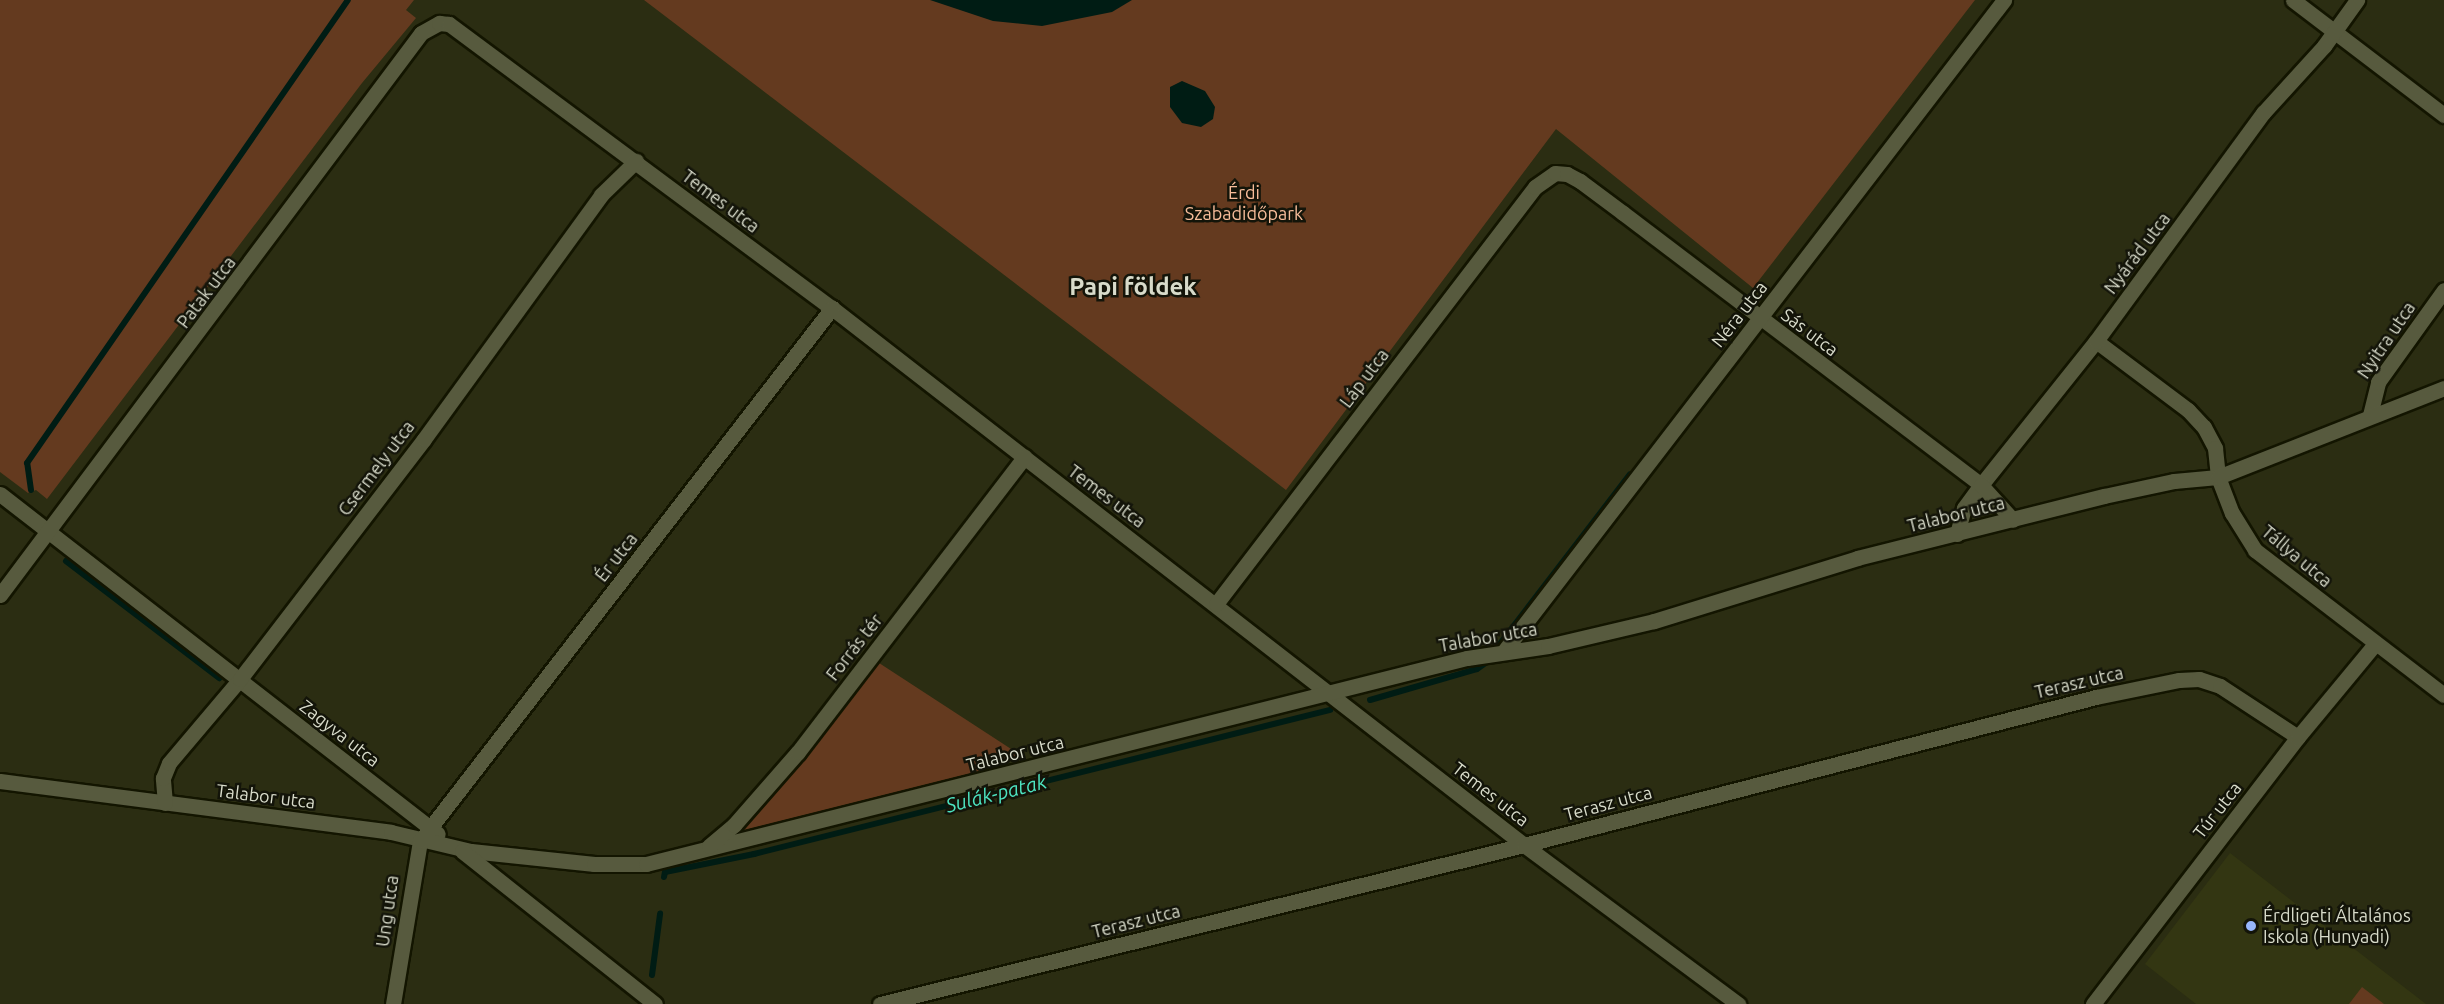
<!DOCTYPE html>
<html>
<head>
<meta charset="utf-8">
<style>
	body { margin:0 }
	#map { position:relative; width:2444px; height:1004px; overflow:hidden; background:#2b2d12; font-family:Ubuntu,sans-serif }
	div>[style] { position:absolute }
	.built>* { inset:0; background:#333612 }
	.green>* { inset:0; background:#643a1f }
	.water>* { inset:0; background:#001c14 }
	.stream>* { height:6px; margin:-3px; padding:0 3px; transform-origin:3px; border-radius:3px; background:#001c14 }
	.roads { filter:drop-shadow(2px 0 #131500) drop-shadow(-2px 0 #131500) drop-shadow(0 2px #131500) drop-shadow(0 -2px #131500) }
	.minor>* { height:15px; margin:-7.5px; padding:0 7.5px; transform-origin:7.5px; border-radius:7.5px; background:#575a3e }
	.dots>* { width:16px; height:16px; translate:-50% -50%; box-sizing:border-box; border:3px solid #131409; border-radius:50% }
	span { translate:-50% -50%; white-space:nowrap; text-align:center; line-height:1.15; -webkit-text-stroke:5px #131409; paint-order:stroke }
	.park-label { font-size:18px; color:#f6bc99 }
	.street-label { font-size:18px; color:#d8dbca }
	.poi-label { font-size:18px; color:#d8dbca }
	.left { translate:0 -50%; text-align:left }
	.water-label { font-size:20px; color:#4de4c1; font-style:italic }
	.district-label { font-size:24px; color:#d8dbca; font-weight:700 }
</style>
</head>
<body>
<div id="map">
	<div class="built">
		<div style="clip-path:polygon(2230px 853px,2426px 1004px,2196px 1004px,2145px 964px)"></div>
	</div>
	<div class="green">
		<div style="clip-path:polygon(0 0,414px 0,406px 10px,416px 18px,362px 83px,47px 499px,36px 490px,28px 493px,0 472px)"></div>
		<div style="clip-path:polygon(644px 0,1975px 0,1753px 288px,1556px 129px,1286px 490px)"></div>
		<div style="clip-path:polygon(876px 661px,1025px 758px,980px 767px,982px 790px,733px 852px,729px 838px)"></div>
		<div style="clip-path:polygon(2362px 987px,2384px 1004px,2349px 1004px)"></div>
	</div>
	<div class="water">
		<div style="clip-path:polygon(930px 0,1132px 0,1112px 12px,1042px 26px,993px 21px)"></div>
		<div style="clip-path:polygon(1182px 81px,1205px 91px,1215px 107px,1213px 119px,1201px 127px,1182px 123px,1170px 107px,1170px 87px)"></div>
	</div>
	<div class="stream">
		<div style="left:31px;top:490px;width:27px;rotate:-98deg"></div>
		<div style="left:27px;top:463px;width:563px;rotate:-55.27deg"></div>
		<div style="left:66px;top:561px;width:193px;rotate:37.4deg"></div>
		<div style="left:1499px;top:645px;width:215px;rotate:-52.5deg"></div>
		<div style="left:1370px;top:700px;width:111px;rotate:-16.2deg"></div>
		<div style="left:1477px;top:669px;width:12px;rotate:-35deg"></div>
		<div style="left:664px;top:877px;width:5px;rotate:-79deg"></div>
		<div style="left:665px;top:872px;width:91px;rotate:-11.4deg"></div>
		<div style="left:754px;top:854px;width:594px;rotate:-14.04deg"></div>
		<div style="left:652px;top:975px;width:62px;rotate:-82.5deg"></div>
	</div>
	<div class="roads">
		<div class="minor">
			<div style="left:2293px;top:0;width:190px;rotate:37.3deg"></div>
			<div style="left:2096px;top:341px;width:115px;rotate:36.9deg"></div>
			<div style="left:2188px;top:410px;width:23px;rotate:47deg"></div>
			<div style="left:2204px;top:427px;width:24px;rotate:62deg"></div>
			<div style="left:2215px;top:448px;width:29px;rotate:84deg"></div>
			<div style="left:2218px;top:477px;width:39px;rotate:69deg"></div>
			<div style="left:2232px;top:513px;width:44px;rotate:58.1deg"></div>
			<div style="left:2255px;top:550px;width:238px;rotate:37.5deg"></div>
			<div style="left:2370px;top:415px;width:34px;rotate:-76deg"></div>
			<div style="left:2378px;top:382px;width:113px;rotate:-54.3deg"></div>
			<div style="left:0;top:494px;width:554px;rotate:37.82deg"></div>
			<div style="left:1957px;top:534px;width:27px;rotate:-75deg"></div>
			<div style="left:1964px;top:508px;width:29px;rotate:-54deg"></div>
			<div style="left:1981px;top:485px;width:184px;rotate:-51.4deg"></div>
			<div style="left:2096px;top:341px;width:283px;rotate:-53.8deg"></div>
			<div style="left:2263px;top:113px;width:91px;rotate:-47.7deg"></div>
			<div style="left:2324px;top:46px;width:57px;rotate:-54.3deg"></div>
			<div style="left:0;top:595px;width:702px;rotate:-53.16deg"></div>
			<div style="left:421px;top:33px;width:21px;rotate:-29deg"></div>
			<div style="left:439px;top:23px;width:10px;rotate:6deg"></div>
			<div style="left:449px;top:24px;width:477px;rotate:36.6deg"></div>
			<div style="left:832px;top:308px;width:876px;rotate:37.81deg"></div>
			<div style="left:1524px;top:845px;width:267px;rotate:36.6deg"></div>
			<div style="left:1216px;top:604px;width:525px;rotate:-52.58deg"></div>
			<div style="left:1535px;top:187px;width:24px;rotate:-35deg"></div>
			<div style="left:1555px;top:173px;width:12px;rotate:5deg"></div>
			<div style="left:1567px;top:174px;width:15px;rotate:28deg"></div>
			<div style="left:1580px;top:181px;width:54px;rotate:36.7deg"></div>
			<div style="left:1623px;top:213px;width:450px;rotate:37.2deg"></div>
			<div style="left:1981px;top:485px;width:47px;rotate:47.6deg"></div>
			<div style="left:1504px;top:651px;width:821px;rotate:-52.47deg"></div>
			<div style="left:0;top:781px;width:394px;rotate:7.4deg"></div>
			<div style="left:391px;top:832px;width:82px;rotate:13.4deg"></div>
			<div style="left:471px;top:851px;width:124px;rotate:6deg"></div>
			<div style="left:594px;top:864px;width:52px"></div>
			<div style="left:646px;top:864px;width:846px;rotate:-14.09deg"></div>
			<div style="left:1467px;top:658px;width:82px;rotate:-8.4deg"></div>
			<div style="left:1548px;top:646px;width:109px;rotate:-13.3deg"></div>
			<div style="left:1654px;top:621px;width:213px;rotate:-17.2deg"></div>
			<div style="left:1857px;top:558px;width:255px;rotate:-14.1deg"></div>
			<div style="left:2104px;top:496px;width:72px;rotate:-12.1deg"></div>
			<div style="left:2174px;top:481px;width:44px;rotate:-5.2deg"></div>
			<div style="left:2218px;top:477px;width:243px;rotate:-21.5deg"></div>
			<div style="left:165px;top:803px;width:25px;rotate:-95deg"></div>
			<div style="left:163px;top:778px;width:16px;rotate:-68deg"></div>
			<div style="left:169px;top:763px;width:110px;rotate:-49.8deg"></div>
			<div style="left:240px;top:679px;width:302px;rotate:-52.5deg"></div>
			<div style="left:424px;top:439px;width:301px;rotate:-54deg"></div>
			<div style="left:601px;top:195px;width:49px;rotate:-44.2deg"></div>
			<div style="left:709px;top:846px;width:33px;rotate:-40deg"></div>
			<div style="left:734px;top:825px;width:97px;rotate:-48.8deg"></div>
			<div style="left:798px;top:752px;width:372px;rotate:-52.5deg"></div>
			<div style="left:462px;top:851px;width:246px;rotate:38.4deg"></div>
			<div style="left:393px;top:1004px;width:165px;rotate:-80.6deg"></div>
			<div style="left:420px;top:841px;width:674px;rotate:-52.3deg"></div>
			<div style="left:880px;top:1004px;width:663px;rotate:-13.87deg"></div>
			<div style="left:1524px;top:845px;width:591px;rotate:-14.51deg"></div>
			<div style="left:2096px;top:697px;width:85px;rotate:-11.6deg"></div>
			<div style="left:2179px;top:680px;width:20px;rotate:-3deg"></div>
			<div style="left:2199px;top:679px;width:22px;rotate:18deg"></div>
			<div style="left:2220px;top:686px;width:93px;rotate:33.2deg"></div>
			<div style="left:2093px;top:1004px;width:337px;rotate:-52.5deg"></div>
			<div style="left:2298px;top:737px;width:121px;rotate:-50.4deg"></div>
		</div>
	</div>
	<div class="dots">
		<div style="left:2251px;top:926px;background:#97b6fd"></div>
	</div>
	<div class="park-label">
		<span style="left:1244px;top:203px">Érdi<br>Szabadidőpark</span>
	</div>
	<div class="street-label">
		<span style="left:721px;top:201px;rotate:37deg">Temes utca</span>
		<span style="left:2137px;top:253px;rotate:-53deg">Nyárád utca</span>
		<span style="left:206px;top:292px;rotate:-53deg">Patak utca</span>
		<span style="left:1739px;top:314px;rotate:-52deg">Néra utca</span>
		<span style="left:1810px;top:332px;rotate:37deg">Sás utca</span>
		<span style="left:2386px;top:340px;rotate:-56deg">Nyitra utca</span>
		<span style="left:1364px;top:378px;rotate:-53deg">Láp utca</span>
		<span style="left:376px;top:468px;rotate:-53deg">Csermely utca</span>
		<span style="left:1107px;top:496px;rotate:37deg">Temes utca</span>
		<span style="left:1956px;top:514px;rotate:-14deg">Talabor utca</span>
		<span style="left:2297px;top:556px;rotate:40deg">Tállya utca</span>
		<span style="left:616px;top:557px;rotate:-52deg">Ér utca</span>
		<span style="left:1488px;top:637px;rotate:-10deg">Talabor utca</span>
		<span style="left:854px;top:647px;rotate:-52deg">Forrás tér</span>
		<span style="left:2079px;top:682px;rotate:-13deg">Terasz utca</span>
		<span style="left:340px;top:733px;rotate:38deg">Zagyva utca</span>
		<span style="left:1015px;top:753px;rotate:-14deg">Talabor utca</span>
		<span style="left:1491px;top:794px;rotate:38deg">Temes utca</span>
		<span style="left:266px;top:796px;rotate:7deg">Talabor utca</span>
		<span style="left:1608px;top:803px;rotate:-15deg">Terasz utca</span>
		<span style="left:2217px;top:810px;rotate:-52deg">Túr utca</span>
		<span style="left:387px;top:911px;rotate:-82deg">Ung utca</span>
		<span style="left:1136px;top:921px;rotate:-14deg">Terasz utca</span>
	</div>
	<div class="poi-label">
		<span class="left" style="left:2263px;top:926px">Érdligeti Általános<br>Iskola (Hunyadi)</span>
	</div>
	<div class="water-label">
		<span style="left:996px;top:793px;rotate:-14deg">Sulák-patak</span>
	</div>
	<div class="district-label">
		<span style="left:1133px;top:287px">Papi földek</span>
	</div>
</div>
</body>
</html>
